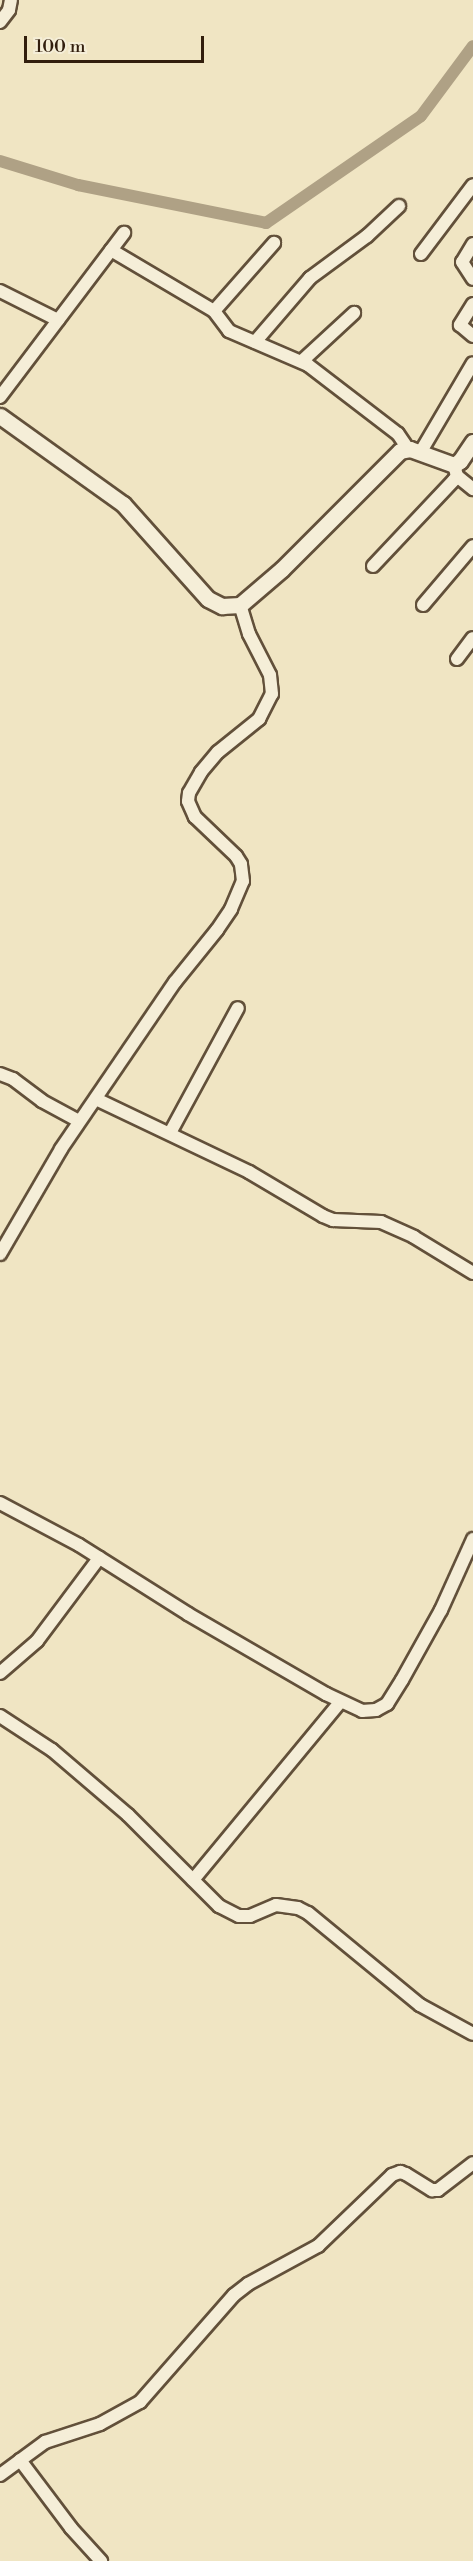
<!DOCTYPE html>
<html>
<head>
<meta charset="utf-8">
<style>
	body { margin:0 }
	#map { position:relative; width:473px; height:2561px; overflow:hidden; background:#f0e5c3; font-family:"Libre Bodoni",serif }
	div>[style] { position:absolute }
	.canal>* { height:12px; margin:-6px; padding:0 6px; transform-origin:6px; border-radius:6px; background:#afa185 }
	.roads { filter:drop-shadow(2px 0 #62503a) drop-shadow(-2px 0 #62503a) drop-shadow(0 2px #62503a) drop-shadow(0 -2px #62503a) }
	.minor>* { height:12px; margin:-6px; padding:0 6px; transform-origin:6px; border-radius:6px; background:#f5eed8 }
	.tertiary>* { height:15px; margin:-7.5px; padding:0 7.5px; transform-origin:7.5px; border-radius:7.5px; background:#f5eed8 }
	span { translate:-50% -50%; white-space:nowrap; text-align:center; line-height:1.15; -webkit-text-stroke:6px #f5eed8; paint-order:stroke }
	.scale { position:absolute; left:24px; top:36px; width:180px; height:27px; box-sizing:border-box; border:3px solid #321e0d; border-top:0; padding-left:8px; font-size:18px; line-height:21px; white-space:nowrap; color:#321e0d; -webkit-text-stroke:4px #f5eed8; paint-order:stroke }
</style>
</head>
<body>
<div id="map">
	<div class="canal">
		<div style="left:0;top:161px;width:82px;rotate:17.1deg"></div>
		<div style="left:78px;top:185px;width:192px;rotate:11.4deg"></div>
		<div style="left:266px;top:223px;width:188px;rotate:-34.6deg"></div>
		<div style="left:421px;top:116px;width:87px;rotate:-53.4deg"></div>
	</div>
	<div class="roads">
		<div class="minor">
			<div style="left:0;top:22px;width:15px;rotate:-53deg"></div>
			<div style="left:9px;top:10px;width:10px;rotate:-79deg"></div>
			<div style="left:473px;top:244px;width:21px;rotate:121deg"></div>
			<div style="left:462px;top:262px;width:20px;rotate:57deg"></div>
			<div style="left:111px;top:250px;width:120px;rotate:30.6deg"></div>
			<div style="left:214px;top:311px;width:91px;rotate:-48.6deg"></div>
			<div style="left:421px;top:254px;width:86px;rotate:-53deg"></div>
			<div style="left:0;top:291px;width:65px;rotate:26.6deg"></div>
			<div style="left:473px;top:304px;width:25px;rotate:122deg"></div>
			<div style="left:460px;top:325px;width:17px;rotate:40deg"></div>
			<div style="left:214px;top:311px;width:25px;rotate:53deg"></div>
			<div style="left:229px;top:331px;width:86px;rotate:23.3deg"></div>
			<div style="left:308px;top:365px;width:113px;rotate:37.5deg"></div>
			<div style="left:398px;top:434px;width:18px;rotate:56deg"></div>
			<div style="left:255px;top:342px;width:84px;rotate:-49.3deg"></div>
			<div style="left:310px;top:278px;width:71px;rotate:-36.4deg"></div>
			<div style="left:367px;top:236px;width:44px;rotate:-43.2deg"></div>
			<div style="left:302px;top:361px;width:71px;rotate:-42.7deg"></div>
			<div style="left:0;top:397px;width:206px;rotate:-52.9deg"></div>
			<div style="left:420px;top:453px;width:104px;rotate:-59.5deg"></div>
			<div style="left:457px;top:476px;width:21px;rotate:39deg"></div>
			<div style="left:373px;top:566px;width:118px;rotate:-46.7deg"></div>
			<div style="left:454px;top:480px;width:5px;rotate:-53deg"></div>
			<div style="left:457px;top:476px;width:11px;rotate:-105deg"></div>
			<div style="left:423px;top:605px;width:77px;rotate:-49.7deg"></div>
			<div style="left:457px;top:659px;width:26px;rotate:-53deg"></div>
			<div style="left:0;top:1074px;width:14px;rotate:21deg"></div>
			<div style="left:13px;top:1079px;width:36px;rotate:37deg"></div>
			<div style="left:42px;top:1101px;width:42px;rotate:28.4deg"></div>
			<div style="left:96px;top:1099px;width:170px;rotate:25.5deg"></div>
			<div style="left:249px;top:1172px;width:86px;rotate:30.7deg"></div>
			<div style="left:323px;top:1216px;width:11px;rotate:22deg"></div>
			<div style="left:333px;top:1220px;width:48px;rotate:2.4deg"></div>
			<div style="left:381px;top:1222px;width:36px;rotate:24deg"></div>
			<div style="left:414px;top:1237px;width:69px;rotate:31.4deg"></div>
			<div style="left:170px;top:1133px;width:142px;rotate:-61.5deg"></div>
			<div style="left:0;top:1254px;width:121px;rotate:-59.8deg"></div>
			<div style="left:61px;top:1149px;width:202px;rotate:-55.7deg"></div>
			<div style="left:175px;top:982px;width:67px;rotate:-51.1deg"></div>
			<div style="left:217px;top:930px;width:25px;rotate:-56deg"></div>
			<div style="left:231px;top:909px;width:30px;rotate:-67deg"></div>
			<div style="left:243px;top:881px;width:17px;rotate:-97deg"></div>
			<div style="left:241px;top:864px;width:9px;rotate:-122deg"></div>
			<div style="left:236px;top:856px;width:57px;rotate:-136.4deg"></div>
			<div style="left:195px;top:817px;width:17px;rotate:-114deg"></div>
			<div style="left:188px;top:801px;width:8px;rotate:-83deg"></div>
			<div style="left:189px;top:793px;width:24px;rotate:-60deg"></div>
			<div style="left:201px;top:772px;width:26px;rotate:-50deg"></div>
			<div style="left:218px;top:752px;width:53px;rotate:-38.8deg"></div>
			<div style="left:259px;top:719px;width:28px;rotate:-63deg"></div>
			<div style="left:272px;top:694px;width:19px;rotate:-96deg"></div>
			<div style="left:270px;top:675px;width:46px;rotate:-117.1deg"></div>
			<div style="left:249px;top:634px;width:30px;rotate:-107deg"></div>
			<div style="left:0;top:1503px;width:89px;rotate:28deg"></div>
			<div style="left:79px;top:1545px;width:129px;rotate:32.3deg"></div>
			<div style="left:188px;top:1614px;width:160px;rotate:30.1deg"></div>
			<div style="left:326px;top:1694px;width:40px;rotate:25deg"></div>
			<div style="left:362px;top:1711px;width:14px;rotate:-4deg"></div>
			<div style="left:376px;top:1710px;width:13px;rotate:-29deg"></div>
			<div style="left:387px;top:1704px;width:28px;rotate:-58deg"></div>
			<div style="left:402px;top:1680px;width:80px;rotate:-60.9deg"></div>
			<div style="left:441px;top:1610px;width:78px;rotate:-65.7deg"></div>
			<div style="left:0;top:1673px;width:49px;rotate:-40.9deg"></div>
			<div style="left:37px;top:1641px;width:104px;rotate:-53.2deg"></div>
			<div style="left:0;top:1716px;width:62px;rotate:33.2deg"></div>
			<div style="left:52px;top:1750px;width:100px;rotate:40.5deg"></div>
			<div style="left:128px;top:1815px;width:129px;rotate:45deg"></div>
			<div style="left:219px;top:1906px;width:22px;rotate:27deg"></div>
			<div style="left:239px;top:1916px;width:11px"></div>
			<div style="left:250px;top:1916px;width:28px;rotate:-23deg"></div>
			<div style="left:276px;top:1905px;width:22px;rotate:8deg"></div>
			<div style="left:298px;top:1908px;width:11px;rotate:27deg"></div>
			<div style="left:308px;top:1913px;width:145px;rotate:39.4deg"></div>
			<div style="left:420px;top:2005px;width:60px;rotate:28.7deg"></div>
			<div style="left:193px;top:1880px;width:231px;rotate:-50.4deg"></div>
			<div style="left:20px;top:2460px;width:85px;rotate:53.1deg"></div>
			<div style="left:71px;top:2528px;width:45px;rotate:47.7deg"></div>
			<div style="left:0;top:2475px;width:56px;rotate:-36.3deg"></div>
			<div style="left:45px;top:2442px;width:58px;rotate:-18.1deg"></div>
			<div style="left:100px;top:2424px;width:46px;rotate:-28.8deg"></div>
			<div style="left:140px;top:2402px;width:142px;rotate:-48.7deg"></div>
			<div style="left:234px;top:2295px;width:18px;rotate:-38deg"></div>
			<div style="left:248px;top:2284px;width:80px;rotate:-28.5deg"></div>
			<div style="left:318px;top:2246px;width:103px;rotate:-43.8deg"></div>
			<div style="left:392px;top:2175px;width:9px;rotate:-21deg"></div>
			<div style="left:400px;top:2172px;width:6px;rotate:18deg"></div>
			<div style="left:406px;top:2174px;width:31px;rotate:32deg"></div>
			<div style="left:432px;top:2190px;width:6px"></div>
			<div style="left:438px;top:2190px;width:44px;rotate:-37.6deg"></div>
		</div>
		<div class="tertiary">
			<div style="left:0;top:416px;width:151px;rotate:35.6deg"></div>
			<div style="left:123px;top:504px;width:127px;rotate:48.2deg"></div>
			<div style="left:208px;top:599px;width:16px;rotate:27deg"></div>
			<div style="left:222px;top:606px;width:18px;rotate:-3deg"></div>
			<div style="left:240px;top:605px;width:55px;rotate:-40.6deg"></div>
			<div style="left:282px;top:569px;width:167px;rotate:-45deg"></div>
			<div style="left:400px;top:451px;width:10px;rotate:-11deg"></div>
			<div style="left:410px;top:449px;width:47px;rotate:20deg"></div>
			<div style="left:454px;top:465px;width:7px;rotate:-34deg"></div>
			<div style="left:460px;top:461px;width:23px;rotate:-56deg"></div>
		</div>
	</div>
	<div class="scale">100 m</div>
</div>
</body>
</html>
